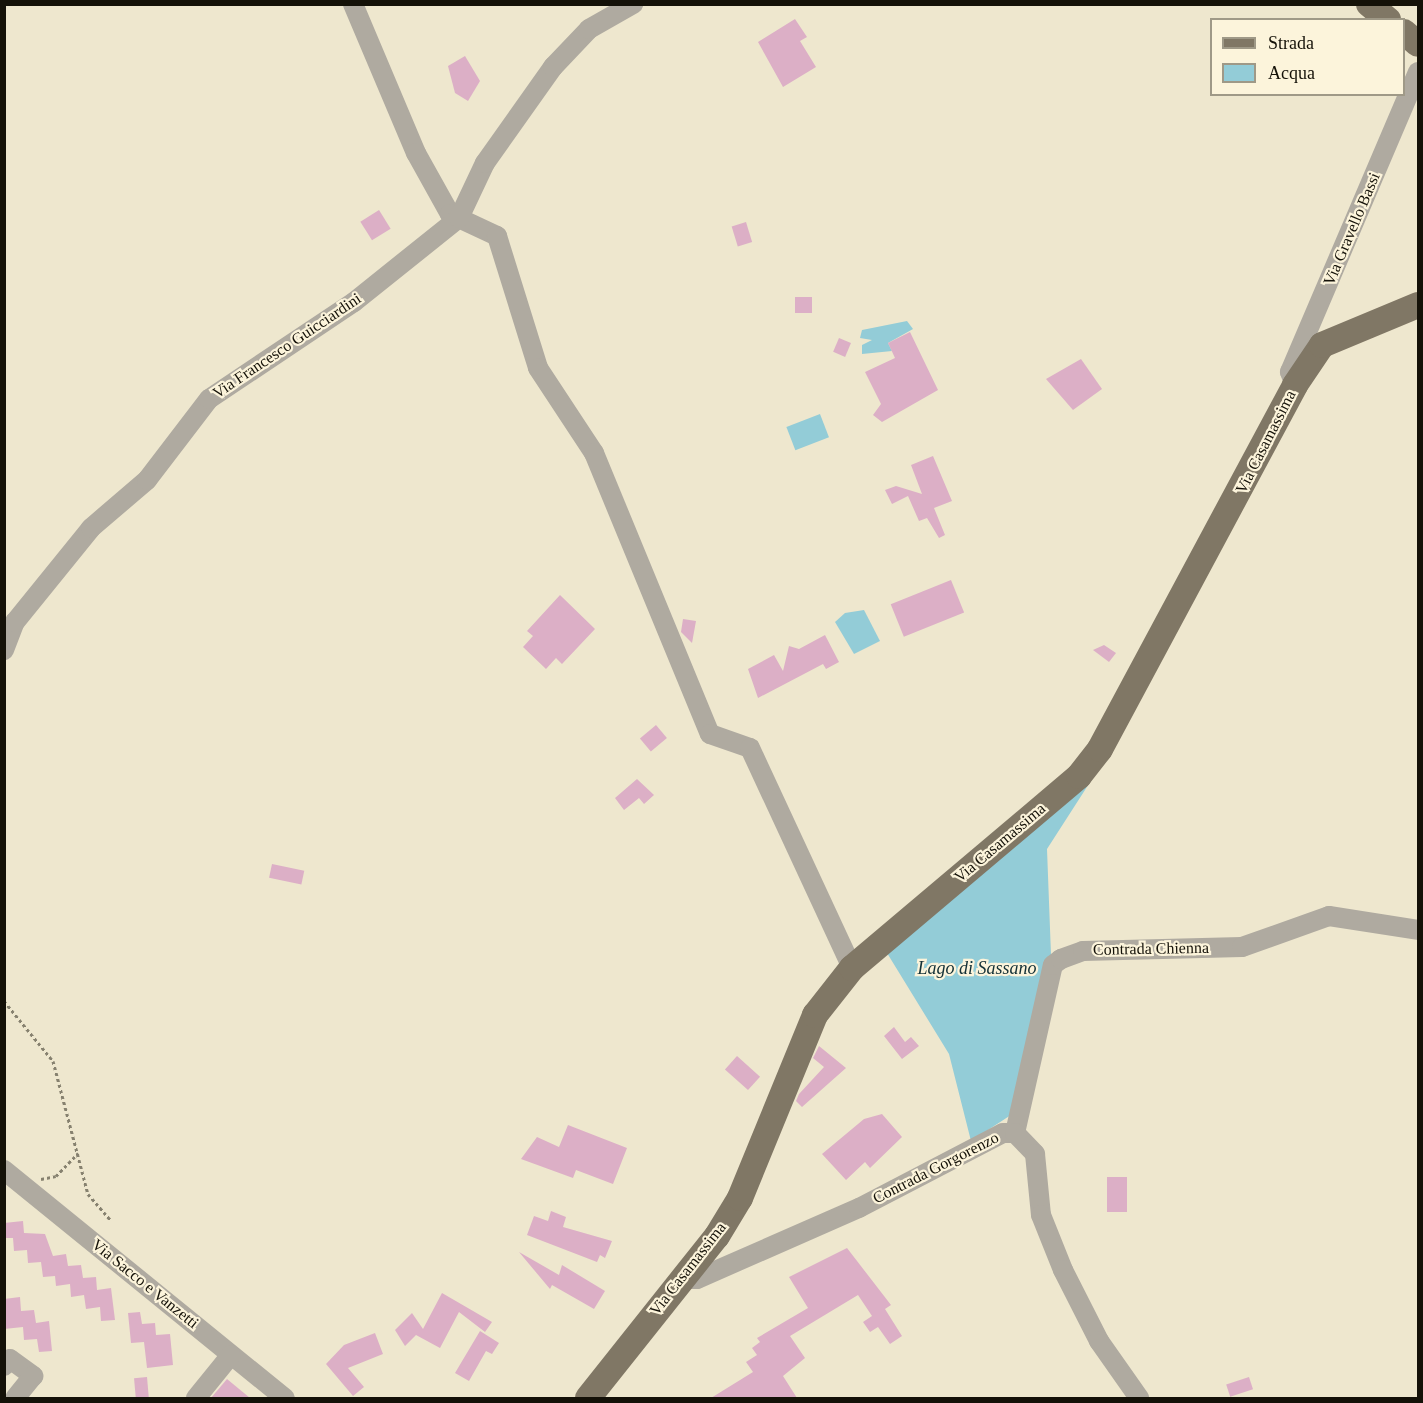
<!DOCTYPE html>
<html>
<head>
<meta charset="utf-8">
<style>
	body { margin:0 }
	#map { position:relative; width:1423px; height:1403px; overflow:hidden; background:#eee7ce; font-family:"Times New Roman",serif }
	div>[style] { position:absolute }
	.water>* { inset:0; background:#93ccd7; transform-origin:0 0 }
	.building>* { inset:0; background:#dcafc6; transform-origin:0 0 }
	.path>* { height:3px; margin-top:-1.5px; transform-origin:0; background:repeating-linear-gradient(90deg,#86816f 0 3px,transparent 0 6px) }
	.minor>* { height:20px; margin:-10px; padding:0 10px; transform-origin:10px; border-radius:10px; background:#afaaa0 }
	.major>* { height:26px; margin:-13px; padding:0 13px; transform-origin:13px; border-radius:13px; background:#807765 }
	span { translate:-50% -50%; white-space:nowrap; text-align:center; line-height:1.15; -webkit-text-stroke:4.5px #fcf4db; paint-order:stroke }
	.street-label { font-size:16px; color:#141108 }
	.water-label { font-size:18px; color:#133036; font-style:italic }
	.frame { position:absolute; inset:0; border:6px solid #141108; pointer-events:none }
	.legend { position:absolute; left:1210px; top:18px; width:195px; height:78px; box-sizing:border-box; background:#fcf4db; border:2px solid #9f9987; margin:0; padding:8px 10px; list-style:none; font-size:18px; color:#141108 }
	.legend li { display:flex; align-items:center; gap:12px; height:30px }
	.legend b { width:30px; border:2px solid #9f9987 }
</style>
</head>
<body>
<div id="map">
	<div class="water">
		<div style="clip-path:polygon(907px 321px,913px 329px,888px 343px,892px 351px,862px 354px,862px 345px,872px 340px,860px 338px,862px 330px)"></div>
		<div style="left:820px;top:414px;width:25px;height:36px;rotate:69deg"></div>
		<div style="clip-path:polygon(864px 610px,880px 641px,854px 654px,835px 622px,845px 613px)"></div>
		<div style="clip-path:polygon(1094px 776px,1047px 849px,1051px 955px,1014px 1113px,971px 1141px,949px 1054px,887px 953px)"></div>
	</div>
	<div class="building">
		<div style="clip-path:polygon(795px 19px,807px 37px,800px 41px,816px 67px,783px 87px,758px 42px)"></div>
		<div style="clip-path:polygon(465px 56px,480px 81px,468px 101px,455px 93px,448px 66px)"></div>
		<div style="left:379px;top:210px;width:22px;height:22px;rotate:58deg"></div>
		<div style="left:746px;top:222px;width:21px;height:15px;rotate:73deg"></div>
		<div style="left:795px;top:297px;width:17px;height:16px"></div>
		<div style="clip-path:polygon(910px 332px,938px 390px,882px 422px,873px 415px,881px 404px,865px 372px,895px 358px,888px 343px)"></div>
		<div style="left:839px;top:338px;width:13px;height:15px;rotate:23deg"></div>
		<div style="clip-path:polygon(1081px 359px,1102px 389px,1073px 410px,1046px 379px)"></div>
		<div style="clip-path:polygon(933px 456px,952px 501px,934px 508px,945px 535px,939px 538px,927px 518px,919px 521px,908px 496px,892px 504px,885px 490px,896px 486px,922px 494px,911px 465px)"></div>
		<div style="left:951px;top:580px;width:35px;height:65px;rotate:68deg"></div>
		<div style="clip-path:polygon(560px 595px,595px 629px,562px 664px,556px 658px,546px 669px,523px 647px,533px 636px,527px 631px)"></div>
		<div style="clip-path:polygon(683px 619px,696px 621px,692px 643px,681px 632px)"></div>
		<div style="clip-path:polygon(825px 635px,839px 662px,826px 669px,823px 664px,758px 698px,748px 669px,774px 655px,783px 671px,789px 646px,799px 649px)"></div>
		<div style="clip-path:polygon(1104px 645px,1116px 653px,1109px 662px,1093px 650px)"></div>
		<div style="left:656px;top:725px;width:17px;height:21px;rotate:50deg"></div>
		<div style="clip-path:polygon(637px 779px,654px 795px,644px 804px,639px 798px,624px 810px,615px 798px)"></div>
		<div style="left:272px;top:864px;width:33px;height:14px;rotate:12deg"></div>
		<div style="clip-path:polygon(894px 1027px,905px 1042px,911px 1037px,919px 1046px,902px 1059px,884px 1036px)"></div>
		<div style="clip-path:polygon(819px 1046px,846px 1068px,802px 1107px,796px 1101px,799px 1094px,824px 1067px,813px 1058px)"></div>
		<div style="left:737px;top:1056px;width:31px;height:18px;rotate:42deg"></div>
		<div style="clip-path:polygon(882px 1114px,902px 1137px,870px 1168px,865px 1162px,846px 1180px,822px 1154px,864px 1119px)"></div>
		<div style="clip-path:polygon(568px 1125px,627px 1148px,613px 1184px,576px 1170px,573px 1178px,521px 1159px,537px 1137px,559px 1147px)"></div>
		<div style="left:1107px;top:1177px;width:20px;height:35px"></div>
		<div style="clip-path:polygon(551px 1211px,566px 1217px,563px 1227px,612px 1241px,605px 1258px,600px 1255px,597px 1262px,527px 1235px,534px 1216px,548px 1221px)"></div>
		<div style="clip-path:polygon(23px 1221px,24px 1233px,45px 1234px,53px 1256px,66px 1254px,68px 1266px,81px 1265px,83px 1278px,96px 1277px,97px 1290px,111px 1288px,115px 1320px,101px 1321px,100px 1307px,86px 1309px,84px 1295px,71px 1297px,70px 1284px,56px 1286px,55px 1276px,43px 1277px,41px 1262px,28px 1263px,27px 1250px,14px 1251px,13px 1238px,4px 1238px,4px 1223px)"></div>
		<div style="clip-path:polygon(847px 1248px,891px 1305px,885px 1309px,902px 1336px,890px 1344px,878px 1327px,870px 1332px,863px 1322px,872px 1316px,858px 1295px,790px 1336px,805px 1358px,783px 1376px,797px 1398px,711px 1398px,753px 1372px,746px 1362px,757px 1355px,752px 1348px,760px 1342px,757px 1338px,808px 1308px,789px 1277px)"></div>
		<div style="clip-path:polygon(519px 1252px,559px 1275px,562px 1265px,605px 1291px,594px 1309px,552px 1285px,550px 1289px)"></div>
		<div style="clip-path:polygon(442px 1293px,492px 1322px,485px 1332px,459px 1312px,440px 1348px,416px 1335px,405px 1346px,395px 1330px,412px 1313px,423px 1329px)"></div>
		<div style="clip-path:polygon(20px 1297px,21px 1311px,34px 1310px,36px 1323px,49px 1321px,52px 1351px,39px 1352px,37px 1339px,24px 1340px,23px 1327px,4px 1329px,4px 1299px)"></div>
		<div style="clip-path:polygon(140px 1312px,142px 1324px,155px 1323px,156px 1335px,170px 1334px,173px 1365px,147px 1368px,144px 1342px,131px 1343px,128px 1313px)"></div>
		<div style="clip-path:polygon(480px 1331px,499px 1343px,492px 1354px,486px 1351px,469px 1381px,455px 1373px)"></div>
		<div style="clip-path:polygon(375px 1333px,383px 1354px,348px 1368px,364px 1387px,353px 1396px,326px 1364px,344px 1345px)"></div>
		<div style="left:147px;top:1377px;width:21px;height:13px;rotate:85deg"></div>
		<div style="left:1249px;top:1377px;width:13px;height:24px;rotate:72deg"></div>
		<div style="clip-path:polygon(227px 1379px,250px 1398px,211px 1398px)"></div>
	</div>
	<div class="path">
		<div style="left:4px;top:1001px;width:77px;rotate:50.8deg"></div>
		<div style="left:53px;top:1061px;width:138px;rotate:75.3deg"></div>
		<div style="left:88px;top:1194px;width:35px;rotate:49deg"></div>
		<div style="left:41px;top:1179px;width:15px;rotate:-11deg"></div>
		<div style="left:56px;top:1176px;width:32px;rotate:-46deg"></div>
	</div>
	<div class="minor">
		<div style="left:353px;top:4px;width:162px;rotate:67.1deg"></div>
		<div style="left:416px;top:153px;width:70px;rotate:60.9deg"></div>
		<div style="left:450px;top:214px;width:52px;rotate:25.1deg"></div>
		<div style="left:497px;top:236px;width:138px;rotate:72.7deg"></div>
		<div style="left:538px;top:368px;width:102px;rotate:56.6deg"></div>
		<div style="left:594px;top:453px;width:304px;rotate:67.6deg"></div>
		<div style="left:710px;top:734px;width:42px;rotate:19.3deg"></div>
		<div style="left:750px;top:748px;width:242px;rotate:65.1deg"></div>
		<div style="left:1295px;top:385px;width:14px;rotate:-111deg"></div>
		<div style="left:1290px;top:372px;width:326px;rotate:-66.9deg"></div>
		<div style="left:4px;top:650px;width:30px;rotate:-69deg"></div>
		<div style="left:15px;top:622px;width:121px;rotate:-51deg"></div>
		<div style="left:91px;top:528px;width:74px;rotate:-40.6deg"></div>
		<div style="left:147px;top:480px;width:102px;rotate:-52.6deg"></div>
		<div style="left:209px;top:399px;width:174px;rotate:-33.8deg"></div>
		<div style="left:354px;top:302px;width:134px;rotate:-38.7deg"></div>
		<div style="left:459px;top:218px;width:61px;rotate:-64.7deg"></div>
		<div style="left:485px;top:163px;width:118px;rotate:-54.7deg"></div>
		<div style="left:553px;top:67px;width:52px;rotate:-46.5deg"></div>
		<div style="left:589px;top:29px;width:51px;rotate:-29.6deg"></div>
		<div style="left:1015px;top:1133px;width:172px;rotate:-77.3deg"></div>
		<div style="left:1053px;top:965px;width:10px;rotate:-37deg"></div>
		<div style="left:1061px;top:959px;width:23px;rotate:-20deg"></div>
		<div style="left:1083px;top:951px;width:159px;rotate:-1.4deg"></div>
		<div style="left:1242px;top:947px;width:92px;rotate:-19.6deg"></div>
		<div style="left:1329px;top:916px;width:90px;rotate:8.9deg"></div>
		<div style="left:4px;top:1170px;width:362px;rotate:39.1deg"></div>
		<div style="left:681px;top:1279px;width:16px"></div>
		<div style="left:697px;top:1279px;width:177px;rotate:-23.7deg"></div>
		<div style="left:859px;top:1208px;width:162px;rotate:-27.5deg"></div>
		<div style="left:1003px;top:1133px;width:12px"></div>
		<div style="left:1015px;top:1133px;width:29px;rotate:46deg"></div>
		<div style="left:1035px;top:1154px;width:61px;rotate:84.4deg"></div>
		<div style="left:1041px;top:1215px;width:59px;rotate:68.2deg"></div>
		<div style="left:1063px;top:1270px;width:80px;rotate:63.1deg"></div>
		<div style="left:1099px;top:1341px;width:70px;rotate:54.9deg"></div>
		<div style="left:4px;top:1366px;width:9px;rotate:-49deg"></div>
		<div style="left:10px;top:1359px;width:29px;rotate:36deg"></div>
		<div style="left:33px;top:1376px;width:28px;rotate:129deg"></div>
		<div style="left:196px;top:1398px;width:55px;rotate:-50.9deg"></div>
	</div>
	<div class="major">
		<div style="left:1369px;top:4px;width:25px;rotate:40deg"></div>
		<div style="left:1404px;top:32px;width:18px;rotate:41deg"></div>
		<div style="left:588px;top:1398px;width:207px;rotate:-51.5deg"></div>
		<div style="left:717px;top:1236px;width:44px;rotate:-58.8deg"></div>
		<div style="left:740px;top:1198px;width:198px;rotate:-67.7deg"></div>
		<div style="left:815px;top:1015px;width:60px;rotate:-51.8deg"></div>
		<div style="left:852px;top:968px;width:297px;rotate:-40.2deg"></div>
		<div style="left:1079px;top:776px;width:34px;rotate:-52deg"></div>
		<div style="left:1100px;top:749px;width:413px;rotate:-61.8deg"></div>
		<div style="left:1295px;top:385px;width:48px;rotate:-56deg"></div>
		<div style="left:1322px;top:345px;width:104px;rotate:-22.6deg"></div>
	</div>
	<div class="street-label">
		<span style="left:1352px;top:229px;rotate:-67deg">Via Gravello Bassi</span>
		<span style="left:287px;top:346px;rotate:-34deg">Via Francesco Guicciardini</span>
		<span style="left:1266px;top:442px;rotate:-63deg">Via Casamassima</span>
		<span style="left:1000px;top:843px;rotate:-40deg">Via Casamassima</span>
		<span style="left:1151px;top:949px;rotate:-1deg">Contrada Chienna</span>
		<span style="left:936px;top:1168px;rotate:-27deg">Contrada Gorgorenzo</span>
		<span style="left:688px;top:1269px;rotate:-52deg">Via Casamassima</span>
		<span style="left:145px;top:1284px;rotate:39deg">Via Sacco e Vanzetti</span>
	</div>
	<div class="water-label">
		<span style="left:977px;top:968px">Lago di Sassano</span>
	</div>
	<div class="frame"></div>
	<ul class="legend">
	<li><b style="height:8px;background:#807765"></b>Strada</li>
	<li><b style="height:16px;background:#93ccd7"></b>Acqua</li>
	</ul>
</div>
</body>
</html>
